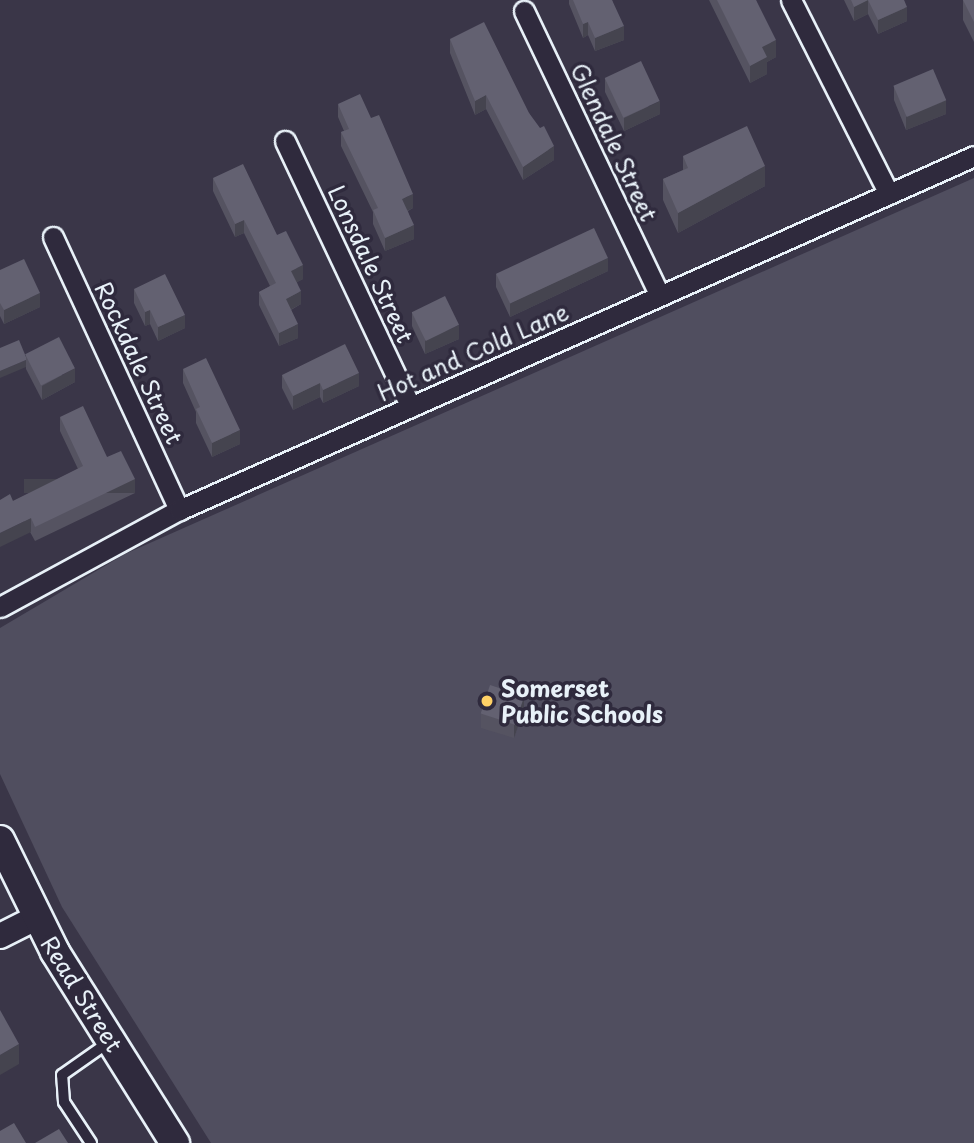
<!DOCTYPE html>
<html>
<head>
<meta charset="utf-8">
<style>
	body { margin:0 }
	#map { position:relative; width:974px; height:1143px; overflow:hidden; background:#3a3648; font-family:"Playpen Sans",sans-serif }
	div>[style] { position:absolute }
	.green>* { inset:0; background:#504e5f }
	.roads { filter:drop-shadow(2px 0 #e8f1f8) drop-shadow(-2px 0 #e8f1f8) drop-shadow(0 2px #e8f1f8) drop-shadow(0 -2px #e8f1f8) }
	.service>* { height:10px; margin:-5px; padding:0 5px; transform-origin:5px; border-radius:5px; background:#2f2a3d }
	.minor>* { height:19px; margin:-9.5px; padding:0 9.5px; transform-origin:9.5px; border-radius:9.5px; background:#2f2a3d }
	.tertiary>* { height:24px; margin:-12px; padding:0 12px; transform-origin:12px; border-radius:12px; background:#2f2a3d }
	.secondary>* { height:28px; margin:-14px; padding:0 14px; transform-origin:14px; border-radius:14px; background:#2f2a3d }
	.wall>* { inset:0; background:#555361 }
	.shaded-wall>* { inset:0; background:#45444f; transform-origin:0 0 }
	.building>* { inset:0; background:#636171; transform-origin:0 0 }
	.dots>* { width:19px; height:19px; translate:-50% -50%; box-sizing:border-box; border:4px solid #2f2a3d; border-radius:50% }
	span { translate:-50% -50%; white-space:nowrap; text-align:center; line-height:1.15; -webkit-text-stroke:7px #2f2a3d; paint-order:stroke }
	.street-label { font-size:23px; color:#e8f1f8 }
	.poi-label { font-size:23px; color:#e8f1f8; font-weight:700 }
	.left { translate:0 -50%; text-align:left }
</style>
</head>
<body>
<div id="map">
	<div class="green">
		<div style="clip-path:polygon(974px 178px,974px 1143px,211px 1143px,62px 907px,0 774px,0 628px,125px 554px)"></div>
	</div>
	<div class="roads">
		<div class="service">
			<div style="left:91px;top:1143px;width:49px;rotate:-123.4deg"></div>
			<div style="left:64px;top:1102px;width:27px;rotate:-94deg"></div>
			<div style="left:62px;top:1075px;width:57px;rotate:-35.1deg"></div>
		</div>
		<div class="minor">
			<div style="left:791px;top:0;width:217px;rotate:63.2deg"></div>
			<div style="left:524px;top:11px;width:314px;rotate:64.5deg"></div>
			<div style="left:285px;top:141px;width:294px;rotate:64.7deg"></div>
			<div style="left:53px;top:237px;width:301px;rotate:65.2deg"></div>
			<div style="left:0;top:607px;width:204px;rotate:-28.5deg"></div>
			<div style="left:179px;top:510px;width:870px;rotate:-24deg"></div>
		</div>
		<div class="tertiary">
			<div style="left:0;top:936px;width:40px;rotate:-26.6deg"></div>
		</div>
		<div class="secondary">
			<div style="left:0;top:840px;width:125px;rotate:63.8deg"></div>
			<div style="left:55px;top:952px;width:226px;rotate:57.9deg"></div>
		</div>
	</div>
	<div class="wall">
		<div style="clip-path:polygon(569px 0,612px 0,624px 40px,595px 51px,588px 35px,583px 38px,569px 4px)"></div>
		<div style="clip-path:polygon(709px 0,756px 0,776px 57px,767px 62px,767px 74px,750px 83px)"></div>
		<div style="clip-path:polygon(844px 0,904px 0,907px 21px,878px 34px,868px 14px,854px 21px)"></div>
		<div style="clip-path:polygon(963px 0,974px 0,974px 42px,963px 20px)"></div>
		<div style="clip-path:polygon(450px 39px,529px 113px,554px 160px,523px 180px,486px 109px,475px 115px,450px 53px)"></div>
		<div style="clip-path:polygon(605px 78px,660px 114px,624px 131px,605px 92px)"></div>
		<div style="clip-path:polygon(894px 86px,946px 114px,906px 130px,894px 100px)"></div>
		<div style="clip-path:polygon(338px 104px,413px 208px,408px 211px,414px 239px,385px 251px,373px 224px,373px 212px,341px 146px,341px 132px,344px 131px,338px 117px)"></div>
		<div style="clip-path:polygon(683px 156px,765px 186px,678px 233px,663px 200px,663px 179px,683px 170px)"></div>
		<div style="clip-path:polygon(213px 178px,277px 235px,303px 279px,297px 282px,301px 304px,291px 310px,298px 338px,279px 346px,259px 305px,259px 292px,270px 286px,244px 233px,235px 237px,213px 191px)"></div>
		<div style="clip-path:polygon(0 270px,40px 307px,4px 324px,0 316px)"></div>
		<div style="clip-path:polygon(608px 271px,510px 317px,496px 287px,496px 274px)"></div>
		<div style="clip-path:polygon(134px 289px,185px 328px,158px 341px,150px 324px,145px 326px,134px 303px)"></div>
		<div style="clip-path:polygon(412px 312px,459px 339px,425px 354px,412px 326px)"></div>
		<div style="clip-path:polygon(26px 355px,75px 382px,42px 400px,26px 369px)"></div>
		<div style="clip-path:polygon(183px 369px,240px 444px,212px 457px,196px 423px,196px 412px,183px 383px)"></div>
		<div style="clip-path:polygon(282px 375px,359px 386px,323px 403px,320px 397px,293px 410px,282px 388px)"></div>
		<div style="clip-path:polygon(60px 417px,107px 457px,135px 493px,35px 541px,13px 501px,78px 469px,60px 431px)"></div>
		<div style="clip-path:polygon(524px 709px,514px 738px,481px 728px,481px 714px)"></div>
	</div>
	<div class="shaded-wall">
		<div style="clip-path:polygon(868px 0,868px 14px,854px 21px,854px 7px)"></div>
		<div style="clip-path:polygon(907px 7px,907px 21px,878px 34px,878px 20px)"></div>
		<div style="clip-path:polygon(588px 22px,588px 35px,583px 38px,583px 24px)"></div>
		<div style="clip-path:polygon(624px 26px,624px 40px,595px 51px,595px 38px)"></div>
		<div style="clip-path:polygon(776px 40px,776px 57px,767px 62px,767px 74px,750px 83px,750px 66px,762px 47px)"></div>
		<div style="clip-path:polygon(486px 95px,486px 109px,475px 115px,475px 101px)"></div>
		<div style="clip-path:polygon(946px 100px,946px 114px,906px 130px,906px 116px)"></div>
		<div style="clip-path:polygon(660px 101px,660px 114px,624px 131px,624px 118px)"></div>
		<div style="clip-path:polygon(554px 146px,554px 160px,523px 180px,523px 167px)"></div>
		<div style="clip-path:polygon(765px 166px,765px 186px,678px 233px,678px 213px)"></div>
		<div style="clip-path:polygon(413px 194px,413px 208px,402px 213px,402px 199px)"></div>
		<div style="clip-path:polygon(244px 220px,244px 233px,235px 237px,235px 224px)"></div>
		<div style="clip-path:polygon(414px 225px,414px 239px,385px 251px,385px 238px)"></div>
		<div style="clip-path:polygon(608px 258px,608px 271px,510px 317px,510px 303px)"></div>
		<div style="clip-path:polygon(303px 265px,303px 279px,291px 285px,291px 271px)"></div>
		<div style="clip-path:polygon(301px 291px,301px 304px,286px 312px,286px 299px)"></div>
		<div style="clip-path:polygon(40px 293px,40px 307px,4px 324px,4px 310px)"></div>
		<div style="clip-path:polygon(150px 310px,150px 324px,145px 326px,145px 312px)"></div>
		<div style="clip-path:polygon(185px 315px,185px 328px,158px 341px,158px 327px)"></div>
		<div style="clip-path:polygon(298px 324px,298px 338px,279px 346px,279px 333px)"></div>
		<div style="clip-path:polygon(459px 325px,459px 339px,425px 354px,425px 340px)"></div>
		<div style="clip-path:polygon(26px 360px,26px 367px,0 378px,0 371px)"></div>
		<div style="clip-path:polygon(75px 368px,75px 382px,42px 400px,42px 386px)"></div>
		<div style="clip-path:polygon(359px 373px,359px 386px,323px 403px,323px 390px)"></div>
		<div style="clip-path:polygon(320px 383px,320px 397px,293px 410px,293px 396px)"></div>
		<div style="clip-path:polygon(240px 430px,240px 444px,212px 457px,212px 443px)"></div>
		<div style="left:135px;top:479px;width:14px;height:111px;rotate:90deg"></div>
		<div style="clip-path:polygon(31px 518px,31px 532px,0 547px,0 533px)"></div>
		<div style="clip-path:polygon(524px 696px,524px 709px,514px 738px,514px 725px)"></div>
		<div style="clip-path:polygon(19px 1044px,19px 1064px,0 1075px,0 1055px)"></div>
	</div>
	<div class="building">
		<div style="clip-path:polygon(573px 0,612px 0,624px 26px,595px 38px,588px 22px,583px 24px)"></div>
		<div style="clip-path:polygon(717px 0,756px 0,776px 40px,762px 47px,767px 57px,750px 66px)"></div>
		<div style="clip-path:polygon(851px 0,868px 0,854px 7px)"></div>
		<div style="clip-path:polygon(868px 0,904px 0,907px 7px,878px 20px)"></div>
		<div style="clip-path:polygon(963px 0,974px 0,974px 22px)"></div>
		<div style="clip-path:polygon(484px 22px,529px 113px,540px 128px,544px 126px,554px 146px,523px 167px,486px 95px,475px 101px,450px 39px)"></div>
		<div style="left:641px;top:61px;width:44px;height:40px;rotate:65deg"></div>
		<div style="left:933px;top:69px;width:34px;height:43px;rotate:67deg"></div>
		<div style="clip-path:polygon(360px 94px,371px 118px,379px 115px,413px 194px,402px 199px,414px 225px,385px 238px,373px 210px,378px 208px,341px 132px,349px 129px,338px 104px)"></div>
		<div style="clip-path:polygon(747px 126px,765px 166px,678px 213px,663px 179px,688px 168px,683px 156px)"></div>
		<div style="clip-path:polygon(243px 164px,277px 235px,286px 231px,303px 265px,291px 271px,301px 291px,286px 299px,298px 324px,279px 333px,259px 292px,276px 283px,244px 220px,235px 224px,213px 178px)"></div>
		<div style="left:594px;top:228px;width:33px;height:108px;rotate:65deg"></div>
		<div style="clip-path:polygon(24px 259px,40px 293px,4px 310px,0 303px,0 270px)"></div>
		<div style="clip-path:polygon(165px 274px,185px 315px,158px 327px,150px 310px,145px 312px,134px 289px)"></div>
		<div style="left:445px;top:296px;width:32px;height:37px;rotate:64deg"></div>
		<div style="left:59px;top:337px;width:35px;height:38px;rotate:63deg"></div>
		<div style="clip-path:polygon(19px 340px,26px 357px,26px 360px,0 371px,0 348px)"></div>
		<div style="clip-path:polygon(345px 344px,359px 373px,323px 390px,320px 383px,293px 396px,282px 375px)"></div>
		<div style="clip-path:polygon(206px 358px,240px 430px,212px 443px,196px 409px,200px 407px,183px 369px)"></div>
		<div style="clip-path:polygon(83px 406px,107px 457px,121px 451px,135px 479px,35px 527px,31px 518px,0 533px,0 500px,10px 494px,13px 501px,83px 466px,60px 417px)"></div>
		<div style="left:490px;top:685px;width:36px;height:30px;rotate:18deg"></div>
		<div style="clip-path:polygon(0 1010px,19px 1044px,0 1055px)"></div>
		<div style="clip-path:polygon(14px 1123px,26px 1143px,0 1143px,0 1131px)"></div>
		<div style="clip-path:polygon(59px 1129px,68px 1143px,35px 1143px)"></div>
	</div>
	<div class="dots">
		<div style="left:487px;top:701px;background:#ffd166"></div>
	</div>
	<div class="street-label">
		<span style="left:614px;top:142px;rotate:65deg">Glendale Street</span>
		<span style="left:371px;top:264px;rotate:65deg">Lonsdale Street</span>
		<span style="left:473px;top:352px;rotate:-24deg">Hot and Cold Lane</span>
		<span style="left:139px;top:363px;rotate:65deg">Rockdale Street</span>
		<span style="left:82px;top:994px;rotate:58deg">Read Street</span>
	</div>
	<div class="poi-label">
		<span class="left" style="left:501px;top:701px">Somerset<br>Public Schools</span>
	</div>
</div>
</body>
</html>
